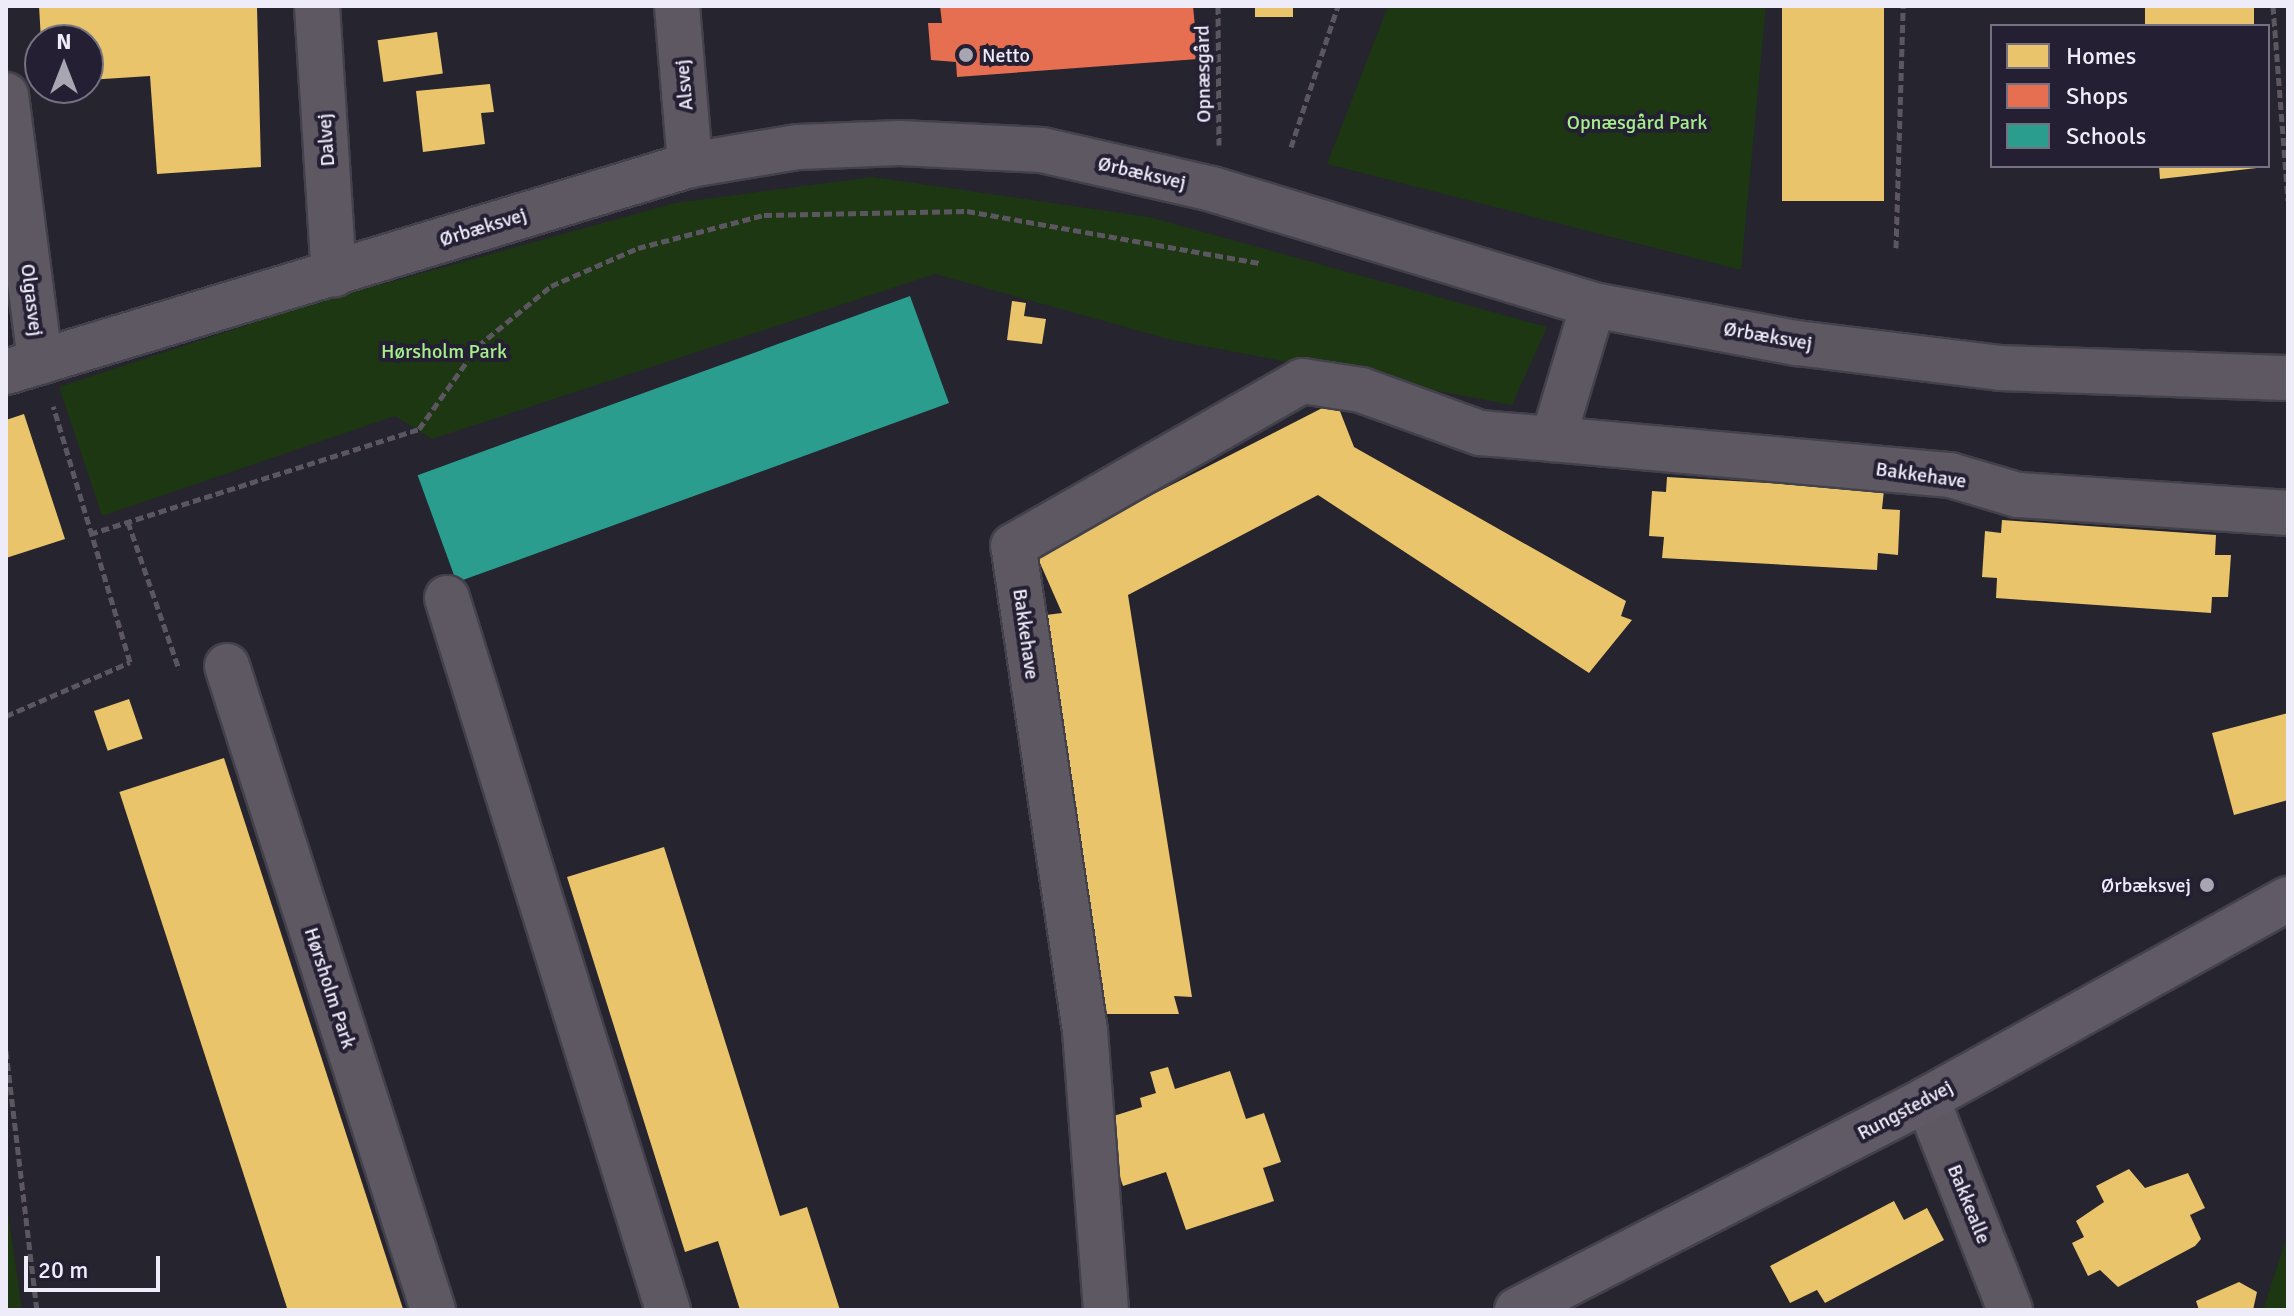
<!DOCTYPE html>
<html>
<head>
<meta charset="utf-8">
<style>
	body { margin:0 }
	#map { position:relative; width:2294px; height:1316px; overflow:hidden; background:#26242f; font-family:Signika,sans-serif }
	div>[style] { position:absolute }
	.green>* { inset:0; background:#1c3712 }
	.homes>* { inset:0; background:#e9c46a; transform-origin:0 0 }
	.shops>* { inset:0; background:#e76f51 }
	.schools>* { inset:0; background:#2a9d8f; transform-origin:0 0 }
	.path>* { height:5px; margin-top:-2.5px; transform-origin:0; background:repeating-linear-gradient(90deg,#5b5660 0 8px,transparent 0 12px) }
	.roads { filter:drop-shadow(2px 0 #43414b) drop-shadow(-2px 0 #43414b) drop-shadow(0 2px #43414b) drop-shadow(0 -2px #43414b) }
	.minor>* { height:44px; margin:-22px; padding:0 22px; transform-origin:22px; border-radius:22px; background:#5e5863 }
	.major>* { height:44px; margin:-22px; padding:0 22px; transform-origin:22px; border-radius:22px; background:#605966 }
	.dots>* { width:22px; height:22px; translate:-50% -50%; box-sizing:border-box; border:4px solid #241f33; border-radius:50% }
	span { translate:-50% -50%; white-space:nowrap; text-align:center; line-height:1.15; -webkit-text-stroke:8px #241f33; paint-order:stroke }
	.poi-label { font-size:20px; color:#efecfa }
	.left { translate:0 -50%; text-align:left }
	.right { translate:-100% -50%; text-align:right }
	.street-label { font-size:20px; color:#efecfa }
	.park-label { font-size:20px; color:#a5ee8a }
	.frame { position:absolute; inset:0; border:8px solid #efecfa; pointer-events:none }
	.legend { position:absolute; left:1990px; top:24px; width:280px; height:144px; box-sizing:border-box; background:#241f33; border:2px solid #757183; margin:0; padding:10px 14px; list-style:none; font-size:24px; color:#efecfa }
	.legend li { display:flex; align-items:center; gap:16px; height:40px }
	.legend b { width:40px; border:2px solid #757183 }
	.north { position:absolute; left:24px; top:24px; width:80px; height:80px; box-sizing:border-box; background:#241f33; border:2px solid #757183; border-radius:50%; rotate:0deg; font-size:22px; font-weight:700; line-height:32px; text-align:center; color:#efecfa }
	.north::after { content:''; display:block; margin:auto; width:28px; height:36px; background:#a9a6b3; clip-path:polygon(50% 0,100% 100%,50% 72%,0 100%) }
	.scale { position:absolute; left:24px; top:1256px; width:136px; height:36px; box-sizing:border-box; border:4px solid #efecfa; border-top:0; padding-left:10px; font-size:24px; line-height:28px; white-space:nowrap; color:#efecfa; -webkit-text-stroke:6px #241f33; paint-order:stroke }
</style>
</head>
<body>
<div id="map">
	<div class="green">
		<div style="clip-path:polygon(1388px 6px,1766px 6px,1741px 270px,1327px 164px)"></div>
		<div style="clip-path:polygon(873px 177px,1149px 217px,1547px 327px,1512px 405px,1172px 340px,935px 274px,432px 439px,395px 416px,102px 516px,59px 387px,311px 304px,675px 203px)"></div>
		<div style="clip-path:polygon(6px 1199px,22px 1310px,6px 1310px)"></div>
		<div style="clip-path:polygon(2288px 1233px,2288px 1310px,2263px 1310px)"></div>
	</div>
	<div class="homes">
		<div style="clip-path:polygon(39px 6px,257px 6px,261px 167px,157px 174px,150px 76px,88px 80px,88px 40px,41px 40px)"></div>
		<div style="left:1255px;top:6px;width:38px;height:11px"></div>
		<div style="left:1782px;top:6px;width:102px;height:195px"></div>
		<div style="left:2145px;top:6px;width:109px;height:20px"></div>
		<div style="left:437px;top:32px;width:42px;height:60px;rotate:82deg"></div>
		<div style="clip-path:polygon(490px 84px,494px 112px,481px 113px,485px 144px,423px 152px,416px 91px)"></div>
		<div style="clip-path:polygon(2159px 166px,2257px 166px,2257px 168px,2160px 179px)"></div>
		<div style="clip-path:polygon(1012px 301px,1026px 303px,1024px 316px,1046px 319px,1042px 344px,1007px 340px)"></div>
		<div style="clip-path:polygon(1336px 401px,1354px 447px,1626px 601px,1621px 616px,1632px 620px,1589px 673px,1318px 495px,1128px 595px,1192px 997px,1174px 996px,1179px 1014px,1107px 1014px,1038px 616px,1062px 613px,1036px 554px)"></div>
		<div style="clip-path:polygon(24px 414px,65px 539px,6px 558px,6px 420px)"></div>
		<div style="clip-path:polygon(1667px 477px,1884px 490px,1882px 509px,1900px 510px,1898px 555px,1878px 553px,1877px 570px,1662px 558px,1664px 537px,1649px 536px,1652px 491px,1666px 492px)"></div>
		<div style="clip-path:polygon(2002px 520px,2216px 535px,2215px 555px,2231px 555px,2228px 597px,2212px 597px,2211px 613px,1996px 598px,1997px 578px,1982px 577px,1985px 531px,2001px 533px)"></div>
		<div style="left:129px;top:699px;width:42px;height:37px;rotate:71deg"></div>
		<div style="clip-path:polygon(2288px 713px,2288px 800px,2234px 815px,2212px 733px)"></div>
		<div style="left:224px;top:758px;width:580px;height:110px;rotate:72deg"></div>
		<div style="clip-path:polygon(664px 847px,780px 1216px,807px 1207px,840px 1310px,740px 1310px,718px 1241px,685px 1252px,567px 877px)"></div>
		<div style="clip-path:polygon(1168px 1067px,1175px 1089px,1230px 1071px,1246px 1119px,1264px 1113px,1281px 1162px,1263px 1168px,1274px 1201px,1186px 1230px,1166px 1172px,1123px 1186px,1101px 1120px,1142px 1107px,1140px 1098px,1156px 1093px,1150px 1072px)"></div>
		<div style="clip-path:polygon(2129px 1169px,2145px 1188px,2188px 1173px,2205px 1208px,2190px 1215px,2201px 1239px,2195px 1246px,2118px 1287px,2100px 1270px,2088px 1276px,2072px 1243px,2084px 1237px,2076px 1221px,2104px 1202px,2096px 1186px)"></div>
		<div style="clip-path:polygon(1894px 1201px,1904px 1220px,1927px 1208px,1944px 1240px,1825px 1303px,1817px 1290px,1790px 1303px,1770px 1266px)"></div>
		<div style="clip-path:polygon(2239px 1282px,2257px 1292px,2253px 1310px,2199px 1310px,2196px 1301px)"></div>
	</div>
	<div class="shops">
		<div style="clip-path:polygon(940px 6px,1193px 6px,1198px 59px,957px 77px,956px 62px,931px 60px,928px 23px,942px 23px)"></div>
	</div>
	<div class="schools">
		<div style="left:910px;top:296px;width:114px;height:524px;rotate:70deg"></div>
	</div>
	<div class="path">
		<div style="left:1218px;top:6px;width:139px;rotate:89.6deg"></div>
		<div style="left:2273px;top:6px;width:195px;rotate:85.6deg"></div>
		<div style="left:1291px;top:147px;width:149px;rotate:-71.6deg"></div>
		<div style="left:1896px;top:248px;width:242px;rotate:-88.3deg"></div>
		<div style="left:128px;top:522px;width:156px;rotate:70.9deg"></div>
		<div style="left:90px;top:534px;width:345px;rotate:-17.7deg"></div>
		<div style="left:419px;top:429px;width:102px;rotate:-54.6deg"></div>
		<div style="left:478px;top:346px;width:94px;rotate:-39.4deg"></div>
		<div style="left:551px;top:286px;width:95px;rotate:-23.6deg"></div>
		<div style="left:638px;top:248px;width:130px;rotate:-14.7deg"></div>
		<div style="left:764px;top:215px;width:203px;rotate:-1.1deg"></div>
		<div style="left:967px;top:211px;width:297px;rotate:10.1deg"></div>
		<div style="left:6px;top:716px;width:135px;rotate:-23.5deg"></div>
		<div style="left:130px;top:662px;width:267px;rotate:-106.7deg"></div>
		<div style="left:6px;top:1051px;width:261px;rotate:83.2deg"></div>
	</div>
	<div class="roads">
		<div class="minor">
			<div style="left:317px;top:6px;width:269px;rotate:86.4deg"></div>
			<div style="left:677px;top:6px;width:160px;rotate:85.3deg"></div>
			<div style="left:6px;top:95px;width:269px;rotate:82.7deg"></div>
			<div style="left:1593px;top:305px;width:140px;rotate:106.6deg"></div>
			<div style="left:1553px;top:439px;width:399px;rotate:5.2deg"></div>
			<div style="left:1950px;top:475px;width:71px;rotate:16.4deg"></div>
			<div style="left:2018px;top:495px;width:271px;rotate:3.8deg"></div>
			<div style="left:6px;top:372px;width:715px;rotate:-16.84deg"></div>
			<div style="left:690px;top:165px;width:109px;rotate:-9.5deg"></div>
			<div style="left:798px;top:147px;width:102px;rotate:-2.2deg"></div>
			<div style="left:900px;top:143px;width:142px;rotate:2.8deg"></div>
			<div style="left:1042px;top:150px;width:174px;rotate:12.9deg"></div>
			<div style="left:1212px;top:189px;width:398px;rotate:16.9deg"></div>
			<div style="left:1593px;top:305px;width:208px;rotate:10.6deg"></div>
			<div style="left:1797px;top:343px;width:205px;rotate:7deg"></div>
			<div style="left:2000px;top:368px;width:288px;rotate:2deg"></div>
			<div style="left:447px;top:598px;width:746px;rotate:72.76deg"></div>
			<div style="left:227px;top:666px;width:676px;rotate:72.26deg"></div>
			<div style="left:1927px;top:1099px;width:227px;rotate:68.5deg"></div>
			<div style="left:1106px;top:1310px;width:280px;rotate:-94.3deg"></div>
			<div style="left:1085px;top:1031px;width:490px;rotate:-98.4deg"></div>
			<div style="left:1013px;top:546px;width:333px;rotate:-29.7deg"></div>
			<div style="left:1302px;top:381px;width:60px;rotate:8.7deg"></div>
			<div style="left:1361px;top:390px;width:127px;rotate:19.9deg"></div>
			<div style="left:1480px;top:433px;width:73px;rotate:4.7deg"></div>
		</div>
		<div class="major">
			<div style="left:1517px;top:1310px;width:461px;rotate:-27.2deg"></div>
			<div style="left:1927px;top:1099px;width:413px;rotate:-29deg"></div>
		</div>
	</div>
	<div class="dots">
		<div style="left:966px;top:55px;background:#a9a6b3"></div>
		<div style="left:2207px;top:885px;background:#a9a6b3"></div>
	</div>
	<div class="poi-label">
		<span class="left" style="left:982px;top:55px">Netto</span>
		<span class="right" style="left:2191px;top:885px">Ørbæksvej</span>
	</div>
	<div class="street-label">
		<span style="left:1203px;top:74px;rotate:-91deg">Opnæsgård</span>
		<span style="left:684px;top:85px;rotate:-95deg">Alsvej</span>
		<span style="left:326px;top:140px;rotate:-94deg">Dalvej</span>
		<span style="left:1142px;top:173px;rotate:13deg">Ørbæksvej</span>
		<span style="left:483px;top:227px;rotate:-17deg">Ørbæksvej</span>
		<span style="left:32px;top:300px;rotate:83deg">Olgasvej</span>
		<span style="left:1768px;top:336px;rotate:10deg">Ørbæksvej</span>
		<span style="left:1921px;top:475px;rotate:8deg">Bakkehave</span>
		<span style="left:1026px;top:634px;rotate:82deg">Bakkehave</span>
		<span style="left:330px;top:988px;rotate:72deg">Hørsholm Park</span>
		<span style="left:1905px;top:1110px;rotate:-28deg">Rungstedvej</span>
		<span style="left:1969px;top:1204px;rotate:68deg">Bakkealle</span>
	</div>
	<div class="park-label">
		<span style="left:1637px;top:122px">Opnæsgård Park</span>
		<span style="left:444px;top:351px">Hørsholm Park</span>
	</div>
	<div class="frame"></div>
	<ul class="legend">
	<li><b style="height:22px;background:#e9c46a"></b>Homes</li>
	<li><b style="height:22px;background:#e76f51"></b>Shops</li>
	<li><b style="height:22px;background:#2a9d8f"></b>Schools</li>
	</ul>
	<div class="north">N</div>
	<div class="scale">20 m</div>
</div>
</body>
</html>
